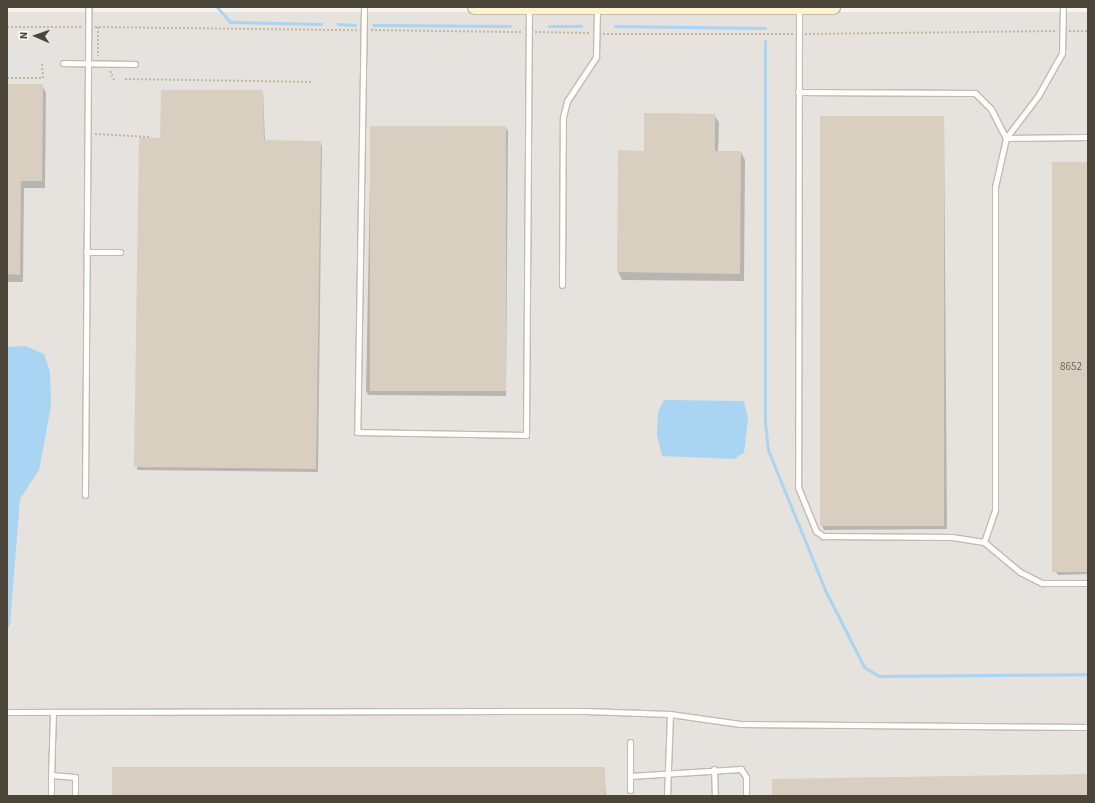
<!DOCTYPE html>
<html>
<head>
<meta charset="utf-8">
<style>
	body { margin:0 }
	#map { position:relative; width:1095px; height:803px; overflow:hidden; background:#f6f3ec; font-family:"Source Sans 3",sans-serif }
	div>[style] { position:absolute }
	.industrial>* { inset:0; background:#e6e2dd; transform-origin:0 0 }
	.parking>* { inset:0; background:#e5e3e0; transform-origin:0 0 }
	.water>* { inset:0; background:#a9d4f2 }
	.shadow>* { inset:0; background:#0003 }
	.stream>* { height:3px; margin:-1.5px; padding:0 1.5px; transform-origin:1.5px; border-radius:1.5px; background:#a9d4f2 }
	.building>* { inset:0; background:#d8cfc1; transform-origin:0 0 }
	.path>* { height:2px; margin-top:-1px; transform-origin:0; background:repeating-linear-gradient(90deg,#c4b79f 0 2px,transparent 0 4px) }
	.roads { filter:drop-shadow(1px 0 #c2bbae) drop-shadow(-1px 0 #c2bbae) drop-shadow(0 1px #c2bbae) drop-shadow(0 -1px #c2bbae) }
	.service>* { height:5px; margin:-2.5px; padding:0 2.5px; transform-origin:2.5px; border-radius:2.5px; background:#fff }
	.secondary>* { height:14px; margin:-7px; padding:0 7px; transform-origin:7px; border-radius:7px; background:#fff3cd }
	span { translate:-50% -50%; white-space:nowrap; text-align:center; line-height:1.15; -webkit-text-stroke:4px #fff; paint-order:stroke }
	.number-label { font-size:11px; color:#6e675b }
	.number-label span { -webkit-text-stroke-width:0 }
	.frame { position:absolute; inset:0; border:8px solid #4b4439; pointer-events:none }
	.north { position:absolute; left:16px; top:16px; width:40px; height:40px; -webkit-text-stroke:3px #fff; paint-order:stroke; rotate:272deg; font-size:11px; font-weight:700; line-height:16px; text-align:center; color:#4b4439 }
	.north::after { content:''; display:block; margin:auto; width:14px; height:18px; background:#4b4439; clip-path:polygon(50% 0,100% 100%,50% 72%,0 100%) }
</style>
</head>
<body>
<div id="map">
	<div class="industrial">
		<div style="left:7px;top:12px;width:1081px;height:784px"></div>
	</div>
	<div class="parking">
		<div style="clip-path:polygon(7px 47px,63px 48px,63px 63px,42px 63px,43px 78px,7px 78px)"></div>
		<div style="left:135px;top:49px;width:52px;height:30px;rotate:1deg"></div>
		<div style="left:260px;top:49px;width:54px;height:31px;rotate:2deg"></div>
		<div style="left:197px;top:50px;width:54px;height:30px;rotate:1deg"></div>
		<div style="clip-path:polygon(372px 52px,519px 54px,519px 64px,535px 64px,534px 108px,543px 109px,543px 181px,533px 183px,534px 188px,543px 188px,541px 362px,510px 362px,512px 207px,522px 206px,523px 192px,512px 192px,513px 183px,522px 183px,522px 160px,512px 160px,513px 118px,522px 117px,522px 106px,518px 108px,518px 115px,446px 115px,446px 105px,431px 104px,431px 114px,371px 114px)"></div>
		<div style="clip-path:polygon(623px 53px,747px 54px,757px 76px,757px 97px,614px 94px,613px 232px,580px 233px,582px 106px,592px 104px,590px 96px,596px 82px,611px 81px,613px 60px)"></div>
		<div style="clip-path:polygon(58px 79px,74px 79px,72px 166px,56px 166px,56px 182px,42px 181px,42px 87px,57px 86px)"></div>
		<div style="clip-path:polygon(120px 79px,118px 114px,132px 117px,134px 133px,87px 134px,87px 82px)"></div>
		<div style="left:108px;top:143px;width:14px;height:87px"></div>
		<div style="left:86px;top:144px;width:17px;height:85px"></div>
		<div style="clip-path:polygon(694px 760px,747px 760px,748px 769px,756px 769px,756px 796px,698px 796px,698px 792px,707px 790px,707px 783px,694px 781px)"></div>
	</div>
	<div class="water">
		<div style="clip-path:polygon(25px 346px,44px 354px,50px 372px,51px 406px,39px 470px,20px 499px,10px 625px,7px 630px,7px 347px)"></div>
		<div style="clip-path:polygon(664px 400px,744px 401px,748px 418px,744px 453px,734px 459px,662px 456px,657px 435px,658px 412px)"></div>
	</div>
	<div class="shadow">
		<div style="clip-path:polygon(7px 85px,42px 85px,46px 93px,45px 188px,24px 188px,23px 282px,7px 282px)"></div>
		<div style="clip-path:polygon(263px 91px,265px 141px,320px 142px,322px 146px,318px 472px,137px 470px,161px 139px)"></div>
		<div style="clip-path:polygon(714px 115px,719px 122px,718px 152px,741px 152px,745px 160px,744px 281px,622px 280px,618px 272px,645px 152px)"></div>
		<div style="clip-path:polygon(944px 117px,947px 529px,824px 530px,822px 526px)"></div>
		<div style="clip-path:polygon(371px 127px,506px 128px,508px 131px,506px 396px,368px 395px,366px 391px)"></div>
		<div style="clip-path:polygon(1088px 163px,1088px 574px,1058px 575px,1056px 572px)"></div>
		<div style="clip-path:polygon(604px 768px,606px 796px,113px 796px)"></div>
	</div>
	<div class="stream">
		<div style="left:217px;top:7px;width:20px;rotate:49deg"></div>
		<div style="left:230px;top:22px;width:91px;rotate:1.3deg"></div>
		<div style="left:338px;top:24px;width:17px;rotate:3deg"></div>
		<div style="left:373px;top:25px;width:137px;rotate:0.4deg"></div>
		<div style="left:549px;top:26px;width:32px"></div>
		<div style="left:615px;top:26px;width:150px;rotate:0.8deg"></div>
		<div style="left:765px;top:41px;width:381px;rotate:90deg"></div>
		<div style="left:765px;top:422px;width:28px;rotate:84deg"></div>
		<div style="left:768px;top:450px;width:151px;rotate:67.8deg"></div>
		<div style="left:825px;top:590px;width:86px;rotate:63.1deg"></div>
		<div style="left:864px;top:667px;width:17px;rotate:31deg"></div>
		<div style="left:879px;top:676px;width:209px;rotate:-0.5deg"></div>
	</div>
	<div class="building">
		<div style="clip-path:polygon(7px 84px,43px 84px,42px 181px,21px 181px,20px 275px,7px 274px)"></div>
		<div style="clip-path:polygon(161px 90px,263px 90px,264px 140px,321px 141px,316px 469px,134px 467px,139px 137px,160px 138px)"></div>
		<div style="clip-path:polygon(644px 113px,715px 114px,715px 151px,741px 151px,740px 274px,617px 272px,618px 150px,644px 151px)"></div>
		<div style="left:944px;top:116px;width:410px;height:124px;rotate:90deg"></div>
		<div style="left:370px;top:126px;width:136px;height:265px"></div>
		<div style="left:1052px;top:162px;width:36px;height:410px"></div>
		<div style="left:605px;top:767px;width:29px;height:493px;rotate:90deg"></div>
		<div style="clip-path:polygon(1088px 774px,1088px 796px,772px 796px,772px 779px)"></div>
	</div>
	<div class="path">
		<div style="left:7px;top:27px;width:74px"></div>
		<div style="left:95px;top:27px;width:262px;rotate:0.7deg"></div>
		<div style="left:98px;top:27px;width:29px;rotate:90deg"></div>
		<div style="left:371px;top:30px;width:152px;rotate:0.8deg"></div>
		<div style="left:1069px;top:31px;width:19px"></div>
		<div style="left:535px;top:32px;width:54px;rotate:1.1deg"></div>
		<div style="left:603px;top:34px;width:190px"></div>
		<div style="left:805px;top:34px;width:250px;rotate:-0.7deg"></div>
		<div style="left:110px;top:71px;width:10px;rotate:66deg"></div>
		<div style="left:7px;top:78px;width:36px"></div>
		<div style="left:43px;top:78px;width:15px;rotate:-94deg"></div>
		<div style="left:125px;top:79px;width:188px;rotate:0.9deg"></div>
		<div style="left:95px;top:134px;width:55px;rotate:3.1deg"></div>
	</div>
	<div class="roads">
		<div class="service">
			<div style="left:364px;top:7px;width:425px;rotate:90.9deg"></div>
			<div style="left:357px;top:432px;width:169px;rotate:1deg"></div>
			<div style="left:526px;top:435px;width:426px;rotate:-89.6deg"></div>
			<div style="left:799px;top:8px;width:479px;rotate:90.1deg"></div>
			<div style="left:798px;top:487px;width:48px;rotate:67.8deg"></div>
			<div style="left:816px;top:531px;width:9px;rotate:36deg"></div>
			<div style="left:823px;top:536px;width:129px;rotate:0.4deg"></div>
			<div style="left:952px;top:537px;width:32px;rotate:9deg"></div>
			<div style="left:984px;top:542px;width:47px;rotate:39.8deg"></div>
			<div style="left:1020px;top:572px;width:25px;rotate:27deg"></div>
			<div style="left:1042px;top:583px;width:46px"></div>
			<div style="left:63px;top:63px;width:72px;rotate:0.8deg"></div>
			<div style="left:798px;top:92px;width:177px;rotate:0.3deg"></div>
			<div style="left:975px;top:93px;width:23px;rotate:45deg"></div>
			<div style="left:991px;top:109px;width:33px;rotate:63deg"></div>
			<div style="left:1006px;top:138px;width:82px;rotate:-0.7deg"></div>
			<div style="left:86px;top:252px;width:34px"></div>
			<div style="left:562px;top:285px;width:168px;rotate:-89.7deg"></div>
			<div style="left:563px;top:117px;width:16px;rotate:-76deg"></div>
			<div style="left:567px;top:101px;width:53px;rotate:-56.6deg"></div>
			<div style="left:596px;top:57px;width:49px;rotate:-88.8deg"></div>
			<div style="left:85px;top:495px;width:488px;rotate:-89.6deg"></div>
			<div style="left:984px;top:542px;width:34px;rotate:-71deg"></div>
			<div style="left:995px;top:510px;width:323px;rotate:-90deg"></div>
			<div style="left:995px;top:187px;width:50px;rotate:-77.3deg"></div>
			<div style="left:1006px;top:138px;width:53px;rotate:-52.7deg"></div>
			<div style="left:1038px;top:96px;width:49px;rotate:-60.8deg"></div>
			<div style="left:1062px;top:53px;width:46px;rotate:-88.8deg"></div>
			<div style="left:7px;top:712px;width:579px;rotate:-0.1deg"></div>
			<div style="left:586px;top:711px;width:84px;rotate:2deg"></div>
			<div style="left:670px;top:714px;width:71px;rotate:8.1deg"></div>
			<div style="left:740px;top:724px;width:348px;rotate:0.5deg"></div>
			<div style="left:53px;top:713px;width:62px;rotate:91.8deg"></div>
			<div style="left:51px;top:775px;width:24px;rotate:5deg"></div>
			<div style="left:75px;top:777px;width:19px;rotate:90deg"></div>
			<div style="left:630px;top:742px;width:48px;rotate:90deg"></div>
			<div style="left:714px;top:769px;width:27px;rotate:88deg"></div>
			<div style="left:51px;top:775px;width:21px;rotate:90deg"></div>
			<div style="left:630px;top:776px;width:111px;rotate:-3.6deg"></div>
			<div style="left:741px;top:769px;width:9px;rotate:58deg"></div>
			<div style="left:746px;top:777px;width:19px;rotate:90deg"></div>
			<div style="left:667px;top:796px;width:82px;rotate:-87.9deg"></div>
		</div>
		<div class="secondary">
			<div style="left:475px;top:7px;width:358px"></div>
		</div>
	</div>
	<div class="number-label">
		<span style="left:1071px;top:367px">8652</span>
	</div>
	<div class="frame"></div>
	<div class="north">N</div>
</div>
</body>
</html>
